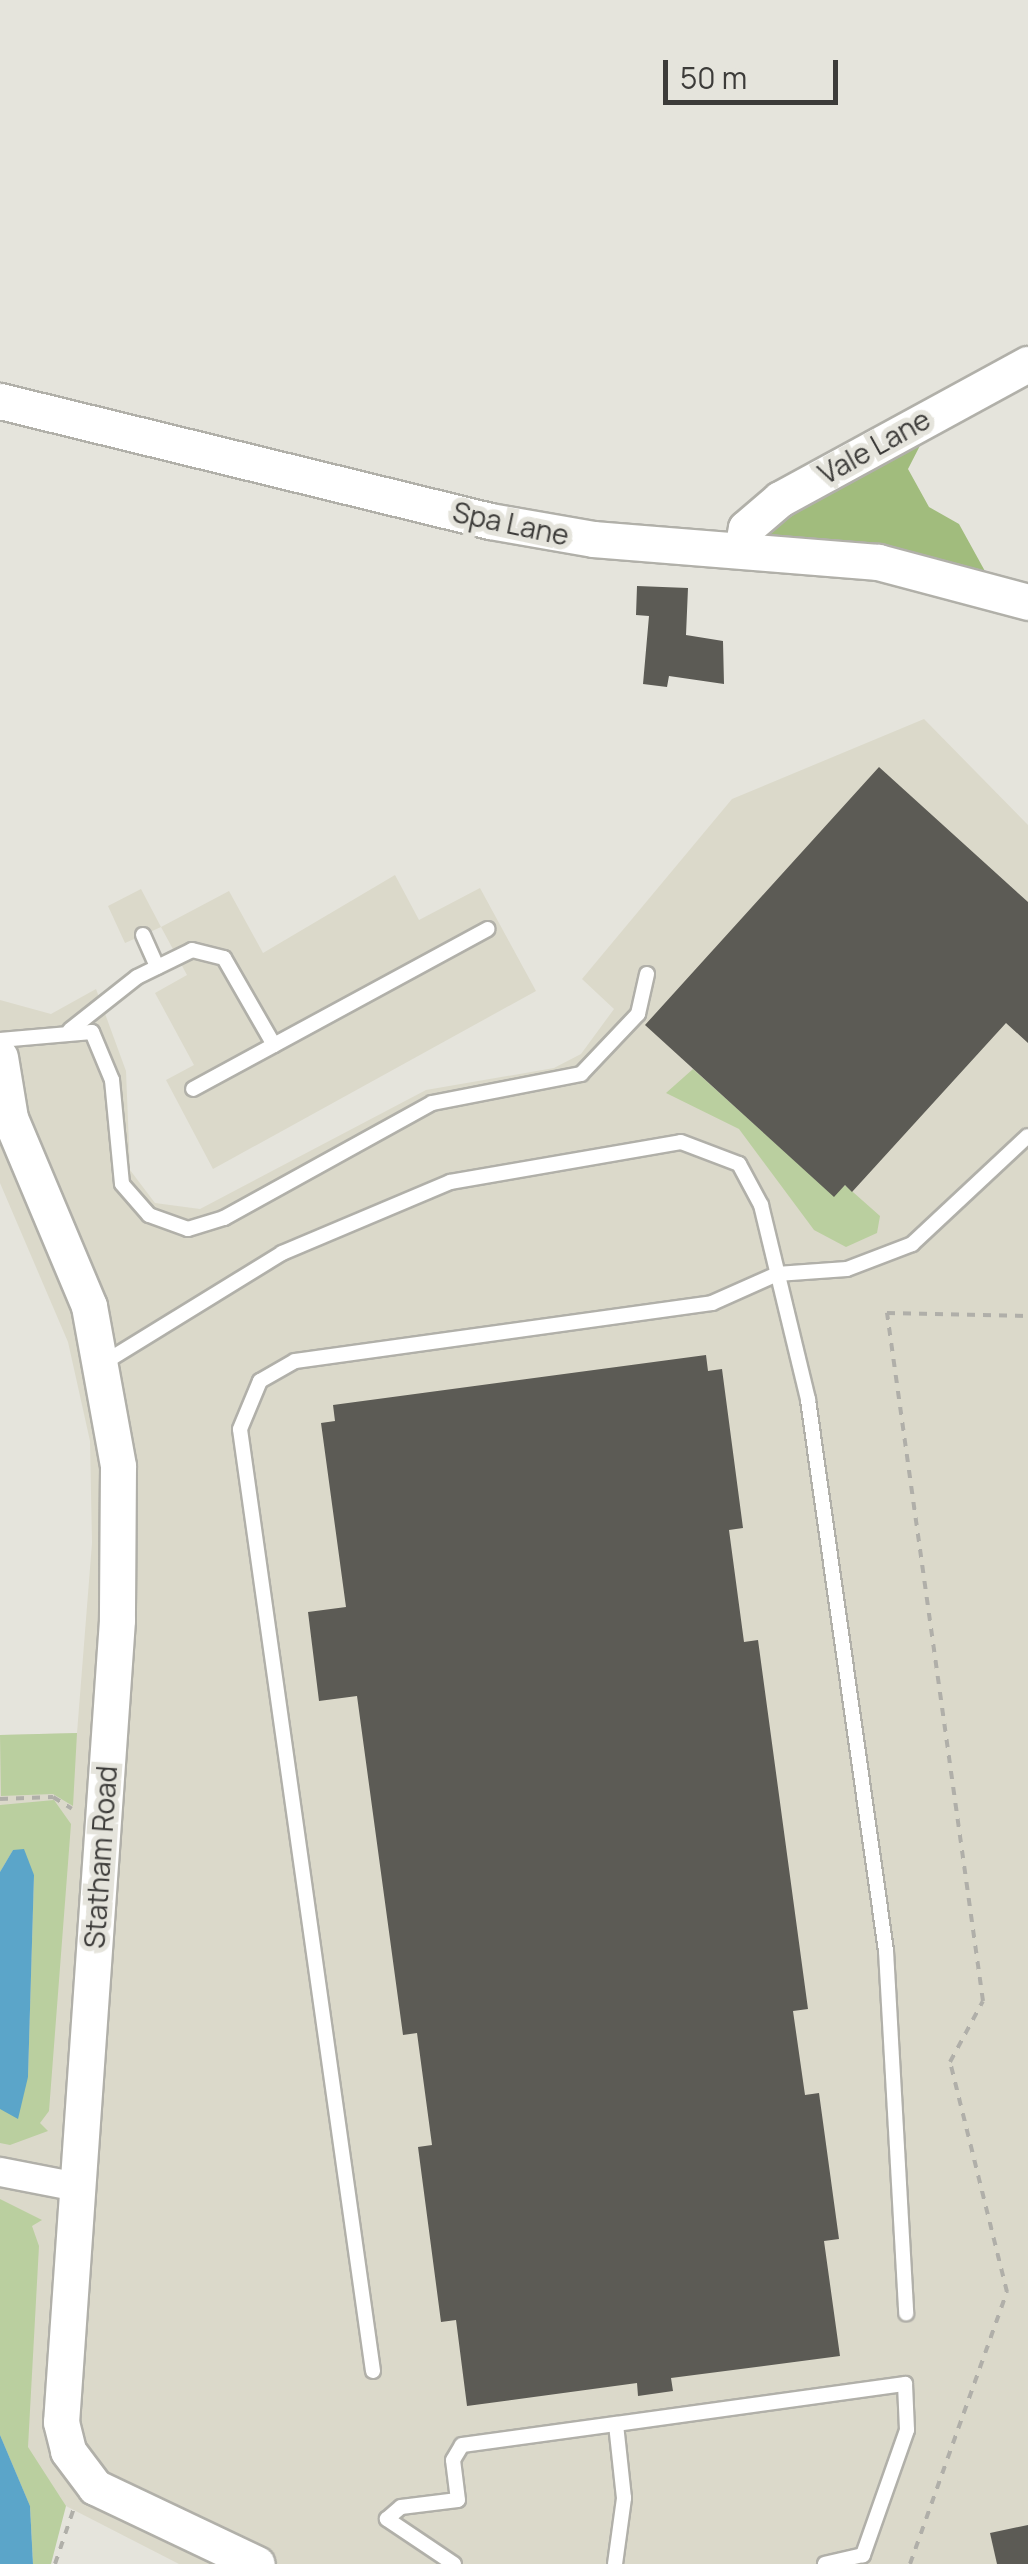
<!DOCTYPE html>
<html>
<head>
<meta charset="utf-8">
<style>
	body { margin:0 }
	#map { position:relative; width:1028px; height:2564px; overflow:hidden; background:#e5e4dc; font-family:Manrope,sans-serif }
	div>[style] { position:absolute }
	.built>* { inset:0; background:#dbd9ca }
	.green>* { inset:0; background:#bacf9f }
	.forest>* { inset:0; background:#a1bc7d }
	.water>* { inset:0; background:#5ba5c9 }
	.building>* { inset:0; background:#5c5b55 }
	.path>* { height:4px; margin-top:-2px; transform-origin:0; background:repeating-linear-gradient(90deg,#b0afa9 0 8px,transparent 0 16px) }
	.roads { filter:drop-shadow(2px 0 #b1b0a9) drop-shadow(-2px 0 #b1b0a9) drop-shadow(0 2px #b1b0a9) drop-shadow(0 -2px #b1b0a9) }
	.service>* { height:14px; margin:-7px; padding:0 7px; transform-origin:7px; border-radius:7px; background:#fff }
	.minor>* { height:28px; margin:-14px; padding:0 14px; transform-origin:14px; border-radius:14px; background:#fff }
	.tertiary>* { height:35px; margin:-17.5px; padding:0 17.5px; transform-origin:17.5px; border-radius:17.5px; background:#fff }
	span { translate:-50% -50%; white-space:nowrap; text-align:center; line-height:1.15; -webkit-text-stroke:10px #e5e4dc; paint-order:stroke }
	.street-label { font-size:28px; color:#3c3b39 }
	.scale { position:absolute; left:663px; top:60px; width:175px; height:45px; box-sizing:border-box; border:5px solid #3c3b39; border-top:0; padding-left:12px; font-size:30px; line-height:35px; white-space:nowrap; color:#3c3b39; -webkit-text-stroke:8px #e5e4dc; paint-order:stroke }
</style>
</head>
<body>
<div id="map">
	<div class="built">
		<div style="clip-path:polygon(924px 719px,1028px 825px,1028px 2564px,179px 2564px,66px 2506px,0 2506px,0 1735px,77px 1733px,92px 1543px,90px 1441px,68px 1342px,0 1183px,0 1000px,51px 1014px,96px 989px,126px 1071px,130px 1170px,155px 1203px,200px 1209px,426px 1090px,554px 1068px,581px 1054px,614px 1009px,582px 979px,732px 799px)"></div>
		<div style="clip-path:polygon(395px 875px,419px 920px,480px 888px,536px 991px,213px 1169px,166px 1080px,194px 1065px,155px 993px,187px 975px,161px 927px,125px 943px,108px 906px,141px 889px,161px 927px,229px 891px,263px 953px)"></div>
	</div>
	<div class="green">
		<div style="clip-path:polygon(693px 1069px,834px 1196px,845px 1185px,880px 1216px,877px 1233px,846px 1247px,814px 1230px,739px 1129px,666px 1093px)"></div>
		<div style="clip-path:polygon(77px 1733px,73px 1806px,53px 1794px,1px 1796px,0 1735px)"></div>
		<div style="clip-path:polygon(54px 1800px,71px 1824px,49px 2111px,40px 2123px,48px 2131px,10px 2145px,0 2143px,0 2109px,28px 2077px,34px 1875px,13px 1850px,0 1872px,0 1805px)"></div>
		<div style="clip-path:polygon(0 2199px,42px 2220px,32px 2226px,39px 2246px,28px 2447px,66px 2506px,51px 2564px,33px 2564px,30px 2506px,0 2435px)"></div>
	</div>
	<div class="forest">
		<div style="clip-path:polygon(928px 430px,908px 469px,929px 507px,959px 524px,986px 573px,768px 535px,771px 522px)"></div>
	</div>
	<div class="water">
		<div style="clip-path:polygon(24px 1849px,34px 1875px,28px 2077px,18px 2119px,0 2109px,0 1872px,13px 1850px)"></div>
		<div style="clip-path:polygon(0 2435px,30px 2506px,33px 2564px,0 2564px)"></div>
	</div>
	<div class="building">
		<div style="clip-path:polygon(637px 586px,688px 588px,686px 635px,723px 641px,724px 684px,669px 676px,667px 687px,643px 684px,649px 616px,636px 615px)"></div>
		<div style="clip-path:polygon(879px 767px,1028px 902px,1028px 1043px,1006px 1023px,852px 1192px,845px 1185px,834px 1197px,645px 1025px)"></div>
		<div style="clip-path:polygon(706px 1355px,708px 1371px,722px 1369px,743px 1528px,729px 1530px,744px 1642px,758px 1640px,808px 2009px,793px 2011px,805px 2095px,819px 2093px,839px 2239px,824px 2241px,840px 2356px,671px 2378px,673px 2391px,638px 2396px,637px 2383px,467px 2406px,456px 2320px,441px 2322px,418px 2147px,432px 2145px,417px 2033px,403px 2035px,357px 1696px,319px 1701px,308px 1612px,346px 1607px,321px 1423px,335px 1421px,333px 1405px)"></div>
		<div style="clip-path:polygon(1028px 2525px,1028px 2564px,997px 2564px,990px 2533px)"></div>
	</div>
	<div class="path">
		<div style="left:0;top:1799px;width:53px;rotate:-2.2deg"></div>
		<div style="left:53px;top:1797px;width:22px;rotate:32deg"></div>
		<div style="left:55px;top:2564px;width:59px;rotate:-71.3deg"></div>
		<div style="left:910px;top:2564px;width:289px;rotate:-70.4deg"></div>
		<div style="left:1007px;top:2292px;width:237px;rotate:-103.9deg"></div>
		<div style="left:950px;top:2062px;width:69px;rotate:-61.6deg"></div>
		<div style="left:983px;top:2001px;width:695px;rotate:-97.94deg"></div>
		<div style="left:887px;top:1313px;width:141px;rotate:1.2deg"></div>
	</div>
	<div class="roads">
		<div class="service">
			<div style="left:143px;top:935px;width:35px;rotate:66deg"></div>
			<div style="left:70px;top:1030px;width:85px;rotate:-38.3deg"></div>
			<div style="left:137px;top:977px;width:61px;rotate:-26.1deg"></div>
			<div style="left:192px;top:950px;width:33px;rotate:14deg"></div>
			<div style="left:224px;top:958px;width:100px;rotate:60.1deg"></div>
			<div style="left:274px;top:1045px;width:92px;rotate:151.5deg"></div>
			<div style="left:0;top:1040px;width:92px;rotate:-5deg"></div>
			<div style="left:92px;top:1032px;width:52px;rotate:67.4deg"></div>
			<div style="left:112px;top:1080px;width:104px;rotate:84.5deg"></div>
			<div style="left:122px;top:1184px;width:41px;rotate:48.9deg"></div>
			<div style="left:149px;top:1215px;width:41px;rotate:19.7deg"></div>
			<div style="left:188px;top:1229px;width:38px;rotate:-17deg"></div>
			<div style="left:224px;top:1218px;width:238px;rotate:-28.9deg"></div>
			<div style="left:432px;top:1103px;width:152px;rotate:-11deg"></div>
			<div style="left:581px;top:1074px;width:83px;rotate:-46.5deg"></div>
			<div style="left:638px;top:1014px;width:41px;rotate:-77.3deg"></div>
			<div style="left:274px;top:1045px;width:243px;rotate:-28.5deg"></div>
			<div style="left:105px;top:1362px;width:208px;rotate:-31.6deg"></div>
			<div style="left:282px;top:1253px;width:182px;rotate:-22.9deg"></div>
			<div style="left:450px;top:1182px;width:234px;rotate:-9.8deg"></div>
			<div style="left:681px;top:1142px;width:62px;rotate:20.8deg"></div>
			<div style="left:739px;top:1164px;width:47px;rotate:61.8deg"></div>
			<div style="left:761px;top:1205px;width:201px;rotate:76.4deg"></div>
			<div style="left:808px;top:1400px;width:556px;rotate:81.94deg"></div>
			<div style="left:886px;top:1951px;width:363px;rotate:86.8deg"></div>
			<div style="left:373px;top:2371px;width:951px;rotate:-98.04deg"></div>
			<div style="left:240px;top:1429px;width:52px;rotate:-67.4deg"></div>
			<div style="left:260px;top:1381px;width:40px;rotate:-29.7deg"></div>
			<div style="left:295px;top:1361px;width:421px;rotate:-7.9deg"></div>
			<div style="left:712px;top:1303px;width:71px;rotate:-24deg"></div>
			<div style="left:777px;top:1274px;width:70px;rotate:-4.1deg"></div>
			<div style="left:847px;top:1269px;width:70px;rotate:-21deg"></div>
			<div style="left:912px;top:1244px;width:158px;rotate:-43deg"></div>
			<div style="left:454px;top:2564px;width:81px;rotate:-146.1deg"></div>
			<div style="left:387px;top:2519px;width:18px;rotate:-41deg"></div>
			<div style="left:401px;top:2507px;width:57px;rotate:-7deg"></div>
			<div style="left:458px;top:2500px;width:40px;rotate:-97.1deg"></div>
			<div style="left:453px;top:2460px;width:17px;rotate:-59deg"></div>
			<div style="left:462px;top:2445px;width:155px;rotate:-7.8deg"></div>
			<div style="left:615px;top:2564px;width:67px;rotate:-82.2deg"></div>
			<div style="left:624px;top:2498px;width:74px;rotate:-96.2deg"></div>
			<div style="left:616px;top:2424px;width:292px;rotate:-7.9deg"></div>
			<div style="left:905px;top:2384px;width:46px;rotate:87.5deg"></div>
			<div style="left:907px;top:2430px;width:133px;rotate:109.4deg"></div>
			<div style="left:863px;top:2555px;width:39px;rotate:167deg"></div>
		</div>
		<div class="minor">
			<div style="left:0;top:2172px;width:78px;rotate:11deg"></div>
		</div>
		<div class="tertiary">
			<div style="left:0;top:401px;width:504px;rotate:13.76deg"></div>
			<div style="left:490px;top:521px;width:105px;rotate:9.9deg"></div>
			<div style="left:593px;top:539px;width:286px;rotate:4.6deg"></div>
			<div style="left:878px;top:562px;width:155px;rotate:14.9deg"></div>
			<div style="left:742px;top:550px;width:22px;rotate:-80deg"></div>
			<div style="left:746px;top:528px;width:45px;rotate:-40.5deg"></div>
			<div style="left:780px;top:499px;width:282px;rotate:-28.6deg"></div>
			<div style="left:0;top:1057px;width:62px;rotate:80.7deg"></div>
			<div style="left:10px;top:1118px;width:204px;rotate:67.2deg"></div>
			<div style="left:89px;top:1306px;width:163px;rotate:79.7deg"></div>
			<div style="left:118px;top:1466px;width:154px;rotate:90.4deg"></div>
			<div style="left:117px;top:1620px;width:804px;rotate:93.99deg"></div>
			<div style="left:61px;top:2422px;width:30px;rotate:76deg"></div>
			<div style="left:68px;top:2451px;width:45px;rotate:53.1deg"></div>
			<div style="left:95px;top:2487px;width:179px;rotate:25.4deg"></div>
		</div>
	</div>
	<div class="street-label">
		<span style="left:874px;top:446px;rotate:-29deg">Vale Lane</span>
		<span style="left:511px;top:523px;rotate:12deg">Spa Lane</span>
		<span style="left:100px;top:1857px;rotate:-86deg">Statham Road</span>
	</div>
	<div class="scale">50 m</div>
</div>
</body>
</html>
